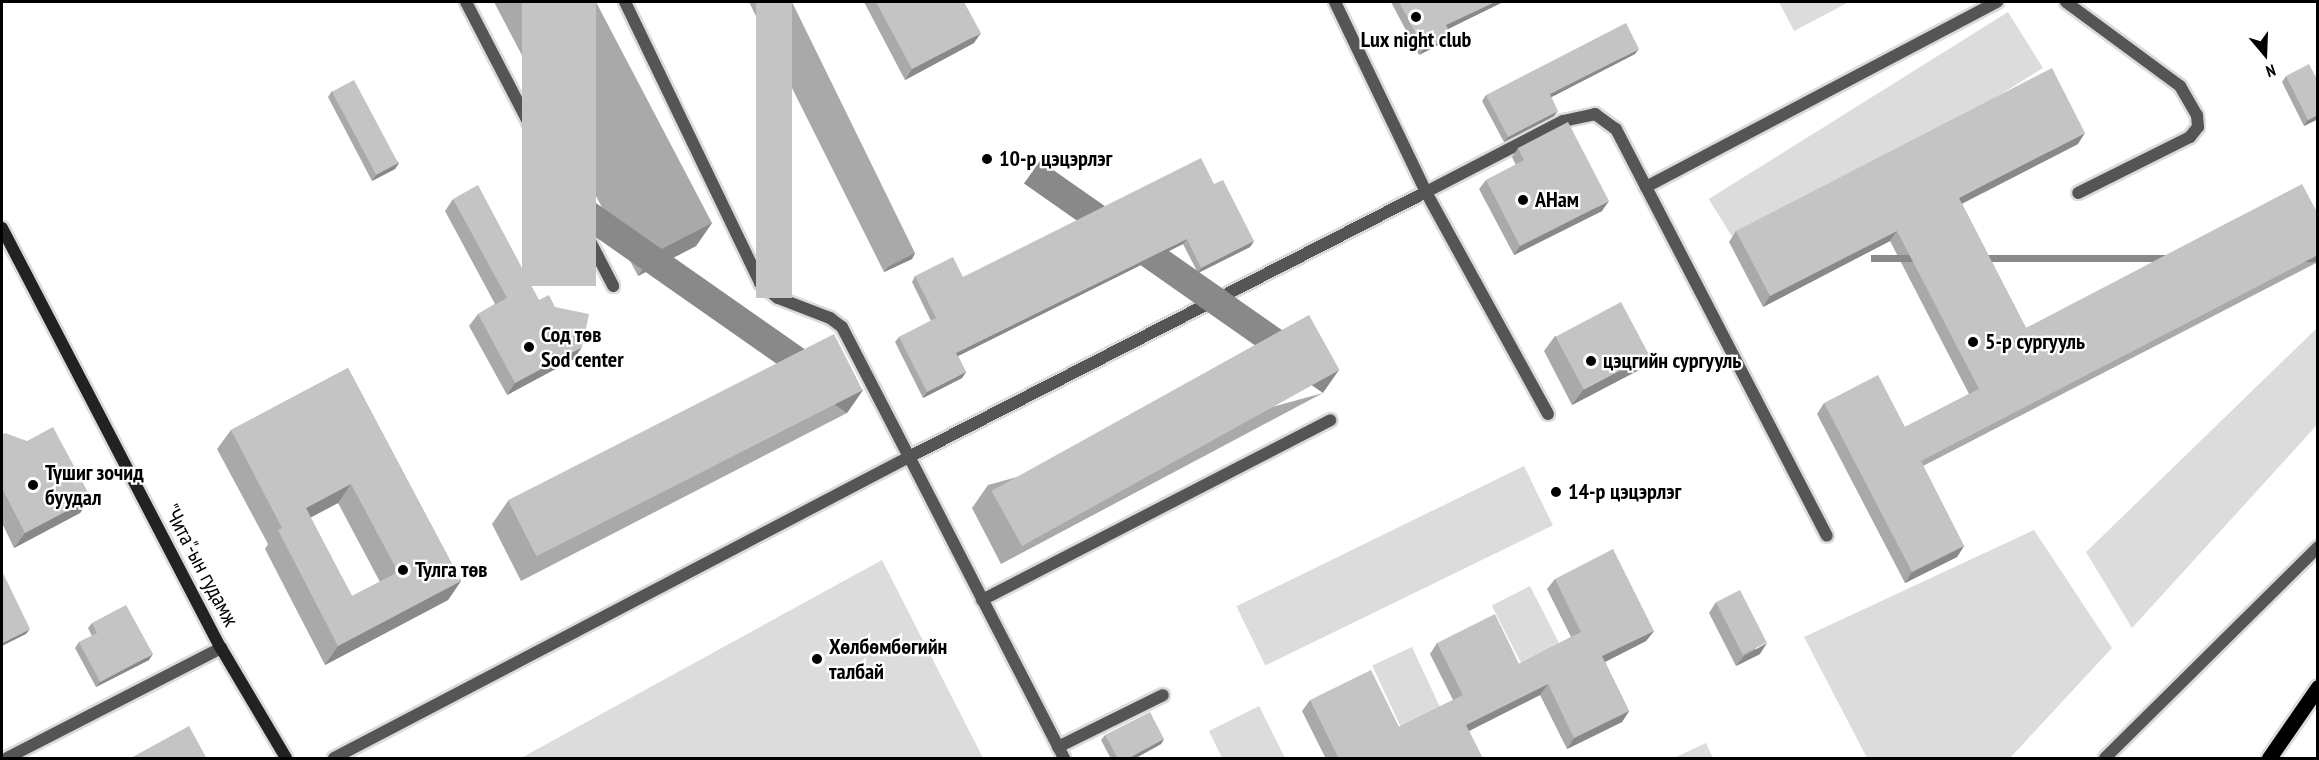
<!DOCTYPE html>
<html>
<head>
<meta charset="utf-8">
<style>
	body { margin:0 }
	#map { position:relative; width:2319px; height:760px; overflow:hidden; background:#fff; font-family:"PT Sans Narrow",sans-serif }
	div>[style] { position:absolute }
	.green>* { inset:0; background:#dcdcdc; transform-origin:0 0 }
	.roads { filter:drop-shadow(2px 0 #dbdbdb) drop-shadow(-2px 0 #dbdbdb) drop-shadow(0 2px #dbdbdb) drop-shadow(0 -2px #dbdbdb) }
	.service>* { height:12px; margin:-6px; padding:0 6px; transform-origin:6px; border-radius:6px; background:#555 }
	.minor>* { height:12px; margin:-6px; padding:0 6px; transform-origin:6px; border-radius:6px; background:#555 }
	.secondary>* { height:12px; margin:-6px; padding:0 6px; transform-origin:6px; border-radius:6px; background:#222 }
	.primary>* { height:15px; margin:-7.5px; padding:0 7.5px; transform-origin:7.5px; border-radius:7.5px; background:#000 }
	.wall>* { inset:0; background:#a9a9a9 }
	.shaded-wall>* { inset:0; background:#898989; transform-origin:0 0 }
	.building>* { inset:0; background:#c4c4c4; transform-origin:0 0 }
	.dots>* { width:16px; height:16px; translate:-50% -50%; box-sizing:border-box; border:3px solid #fff; border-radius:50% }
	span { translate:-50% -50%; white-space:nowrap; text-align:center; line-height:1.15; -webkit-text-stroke:4.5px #fff; paint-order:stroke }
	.poi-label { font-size:22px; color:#000; font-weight:700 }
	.left { translate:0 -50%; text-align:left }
	.street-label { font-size:22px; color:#000 }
	.frame { position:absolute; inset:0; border:3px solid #000; pointer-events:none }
	.north { position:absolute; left:2235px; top:24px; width:60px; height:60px; -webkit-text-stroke:4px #fff; paint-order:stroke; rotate:161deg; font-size:16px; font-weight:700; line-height:24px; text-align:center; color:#000 }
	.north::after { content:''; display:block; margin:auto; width:21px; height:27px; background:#000; clip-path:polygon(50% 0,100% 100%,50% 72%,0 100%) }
</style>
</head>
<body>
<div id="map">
	<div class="green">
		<div style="clip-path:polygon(1779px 2px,1849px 2px,1794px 31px)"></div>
		<div style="left:2008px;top:12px;width:66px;height:353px;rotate:58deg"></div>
		<div style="clip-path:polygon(2317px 328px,2317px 425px,2132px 628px,2086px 552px)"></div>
		<div style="left:1524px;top:466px;width:66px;height:320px;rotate:64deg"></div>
		<div style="clip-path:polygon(2034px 530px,2112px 648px,2010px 758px,1867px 758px,1804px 637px)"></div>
		<div style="clip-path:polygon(882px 560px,983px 758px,521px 758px)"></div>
		<div style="left:1530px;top:586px;width:71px;height:43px;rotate:63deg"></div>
		<div style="left:1412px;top:647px;width:72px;height:44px;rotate:65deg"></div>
		<div style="clip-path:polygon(1259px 706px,1285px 758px,1222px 758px,1209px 731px)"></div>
		<div style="clip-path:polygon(1706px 743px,1713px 758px,1674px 758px)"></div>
	</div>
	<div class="roads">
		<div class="service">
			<div style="left:466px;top:2px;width:320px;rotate:62.6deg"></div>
			<div style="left:625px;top:2px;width:312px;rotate:64.3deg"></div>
			<div style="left:760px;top:283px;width:23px;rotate:40deg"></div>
			<div style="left:778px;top:298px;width:56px;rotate:21deg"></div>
			<div style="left:830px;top:318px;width:15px;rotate:37deg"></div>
			<div style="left:842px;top:327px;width:146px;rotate:62.7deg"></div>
			<div style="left:2066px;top:2px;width:142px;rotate:36.4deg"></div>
			<div style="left:2180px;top:86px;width:34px;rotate:60deg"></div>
			<div style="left:2197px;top:115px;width:12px;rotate:85deg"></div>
			<div style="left:2198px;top:127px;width:13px;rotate:129deg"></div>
			<div style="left:2190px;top:137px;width:125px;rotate:153.4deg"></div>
			<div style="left:1646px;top:187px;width:397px;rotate:-27.8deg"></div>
			<div style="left:1548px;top:414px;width:253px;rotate:-118.8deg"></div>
			<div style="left:1426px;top:192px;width:154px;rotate:-27.4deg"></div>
			<div style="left:1563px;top:121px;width:33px;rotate:-12deg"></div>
			<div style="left:1595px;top:114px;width:26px;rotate:36deg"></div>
			<div style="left:1616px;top:129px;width:458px;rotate:62.6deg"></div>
			<div style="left:982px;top:600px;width:392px;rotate:-27.3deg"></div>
			<div style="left:1058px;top:747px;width:117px;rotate:-26.3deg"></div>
			<div style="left:2105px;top:758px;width:300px;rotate:-44.7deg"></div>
		</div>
		<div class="minor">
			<div style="left:7px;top:758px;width:241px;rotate:-27.2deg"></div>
			<div style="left:334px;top:758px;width:649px;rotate:-27.63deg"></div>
			<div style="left:1064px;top:758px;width:339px;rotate:-117.2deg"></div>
			<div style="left:909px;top:457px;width:581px;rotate:-27.14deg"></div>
			<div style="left:1426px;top:192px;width:211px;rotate:-115.6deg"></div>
		</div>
		<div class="secondary">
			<div style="left:2px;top:228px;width:474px;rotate:62.5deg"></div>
			<div style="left:221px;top:648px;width:128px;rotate:59.4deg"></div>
		</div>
		<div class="primary">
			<div style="left:2269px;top:758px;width:86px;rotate:-55.4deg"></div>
		</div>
	</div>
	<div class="wall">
		<div style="clip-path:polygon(494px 2px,596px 2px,712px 223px,696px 246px,638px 276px)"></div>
		<div style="clip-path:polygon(749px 2px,792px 2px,915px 253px,912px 259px,884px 272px)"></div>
		<div style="clip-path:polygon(864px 2px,964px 2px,974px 43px,905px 80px)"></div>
		<div style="clip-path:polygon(1391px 2px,1503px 2px,1448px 29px,1446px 41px,1419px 55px)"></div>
		<div style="clip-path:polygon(1635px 54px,1551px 97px,1554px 116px,1504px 142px,1482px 101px,1486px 95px)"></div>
		<div style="clip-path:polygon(2286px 76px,2318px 81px,2318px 119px,2304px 126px,2282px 82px)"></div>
		<div style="clip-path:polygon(332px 91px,399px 163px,395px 169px,372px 181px,328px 97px)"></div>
		<div style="clip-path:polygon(2078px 144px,1962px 204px,2026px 328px,2318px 214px,2318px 262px,1923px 466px,1964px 546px,1957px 557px,1905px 583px,1817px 414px,1824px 403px,1905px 427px,1969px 394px,1890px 241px,1763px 307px,1729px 242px,1736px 231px)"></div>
		<div style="clip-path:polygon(1518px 148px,1602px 211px,1514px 255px,1479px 189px,1486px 180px,1516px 165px,1512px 157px)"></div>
		<div style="clip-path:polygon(1214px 184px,1254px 241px,1250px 247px,1198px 273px,1183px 244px,958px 356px,966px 372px,962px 378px,923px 398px,895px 342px,899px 337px,931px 321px,912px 282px,915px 276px,963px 277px)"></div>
		<div style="clip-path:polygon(453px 199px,539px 300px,574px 359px,507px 395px,469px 326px,478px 314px,495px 304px,445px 211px)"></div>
		<div style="clip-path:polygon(1555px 336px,1649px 355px,1639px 370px,1572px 405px,1544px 351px)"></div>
		<div style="clip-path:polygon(evenodd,348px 368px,461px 581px,448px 600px,325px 665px,265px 549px,268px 544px,217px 449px,231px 430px,348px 368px,338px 503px,380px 582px,352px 596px,310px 518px,338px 503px)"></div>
		<div style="clip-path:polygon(863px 390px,847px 413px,521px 581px,492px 524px,508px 501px)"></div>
		<div style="clip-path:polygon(1323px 393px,1001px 564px,972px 508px,988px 485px)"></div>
		<div style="clip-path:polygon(2px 435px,91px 498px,80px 513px,14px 548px,2px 523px)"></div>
		<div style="clip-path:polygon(1555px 579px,1654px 631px,1646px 641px,1605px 662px,1629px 711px,1622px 722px,1567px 749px,1540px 695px,1469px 731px,1483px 759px,1326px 759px,1302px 711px,1310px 700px,1399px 727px,1453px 700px,1430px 654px,1437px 643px,1519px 664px,1571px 637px,1547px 589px)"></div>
		<div style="clip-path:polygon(1716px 602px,1760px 654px,1736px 666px,1709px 613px)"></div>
		<div style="clip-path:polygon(92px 623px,149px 660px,96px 687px,75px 648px,79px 642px,92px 636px,88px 628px)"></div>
		<div style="clip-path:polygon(1105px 735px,1164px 739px,1161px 744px,1134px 759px,1111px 759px,1101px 740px)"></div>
	</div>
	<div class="shaded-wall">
		<div style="clip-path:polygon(1495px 2px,1503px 2px,1442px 32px,1446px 25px)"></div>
		<div style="clip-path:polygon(981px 33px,974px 43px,905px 80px,912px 69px)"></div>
		<div style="clip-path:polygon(1451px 35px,1446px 41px,1419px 55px,1424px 49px)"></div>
		<div style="clip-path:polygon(1639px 49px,1635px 54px,1546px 100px,1550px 94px)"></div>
		<div style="clip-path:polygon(1558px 111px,1554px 116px,1504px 142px,1508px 137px)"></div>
		<div style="clip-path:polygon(2318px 115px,2318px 119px,2304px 126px,2308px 120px)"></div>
		<div style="clip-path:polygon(2085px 133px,2078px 144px,1951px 209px,1959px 198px)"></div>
		<div style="clip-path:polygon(399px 163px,395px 169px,372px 181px,376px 175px)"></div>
		<div style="clip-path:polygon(1609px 201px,1602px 211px,1514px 255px,1520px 246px)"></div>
		<div style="clip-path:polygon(712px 223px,696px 246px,638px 276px,654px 253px)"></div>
		<div style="clip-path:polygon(1897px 231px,1890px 241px,1763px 307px,1770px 296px)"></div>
		<div style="clip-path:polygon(1187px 239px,1183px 244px,952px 359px,956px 353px)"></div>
		<div style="clip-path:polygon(1254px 241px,1250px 247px,1198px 273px,1201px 268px)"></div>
		<div style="clip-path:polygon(915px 253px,912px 259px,884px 272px,888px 267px)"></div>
		<div style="left:2318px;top:255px;width:7px;height:447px;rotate:90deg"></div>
		<div style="clip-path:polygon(582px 347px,574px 359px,507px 395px,515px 383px)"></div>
		<div style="clip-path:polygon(1649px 355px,1639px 370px,1572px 405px,1583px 390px)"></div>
		<div style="left:1339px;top:370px;width:28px;height:365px;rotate:125deg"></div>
		<div style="clip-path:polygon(966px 372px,962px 378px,923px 398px,927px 392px)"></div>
		<div style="left:863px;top:390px;width:28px;height:367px;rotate:125deg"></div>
		<div style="clip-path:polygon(351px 484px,338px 503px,292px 527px,306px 508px)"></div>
		<div style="clip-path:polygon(91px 498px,80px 513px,14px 548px,25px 533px)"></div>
		<div style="clip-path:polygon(1964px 546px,1957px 557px,1905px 583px,1912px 572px)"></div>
		<div style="clip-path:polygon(461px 581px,448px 600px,325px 665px,338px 646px)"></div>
		<div style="clip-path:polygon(30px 629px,26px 634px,2px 646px,2px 643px)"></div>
		<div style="clip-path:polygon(1654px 631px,1646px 641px,1595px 667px,1602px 656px)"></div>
		<div style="clip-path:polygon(1767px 643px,1760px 654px,1736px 666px,1744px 656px)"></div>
		<div style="clip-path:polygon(153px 654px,149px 660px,96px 687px,100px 682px)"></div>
		<div style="clip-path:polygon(1548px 684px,1540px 695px,1459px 736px,1466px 725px)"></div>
		<div style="clip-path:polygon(1629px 711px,1622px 722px,1567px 749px,1574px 738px)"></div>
		<div style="clip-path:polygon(1164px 739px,1161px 744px,1134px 759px,1127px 759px)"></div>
	</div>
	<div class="building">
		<div style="left:522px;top:2px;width:74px;height:284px"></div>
		<div style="left:756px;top:2px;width:36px;height:296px"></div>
		<div style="clip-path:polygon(876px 2px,964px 2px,981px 33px,912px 69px)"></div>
		<div style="clip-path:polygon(1399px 2px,1495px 2px,1446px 25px,1451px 35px,1424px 49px)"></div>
		<div style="clip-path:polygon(1626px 23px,1639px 49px,1550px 94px,1558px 111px,1508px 137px,1486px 95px)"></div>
		<div style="clip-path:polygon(2309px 64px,2318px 81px,2318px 115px,2308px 120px,2286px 76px)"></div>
		<div style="clip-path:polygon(2052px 68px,2085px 133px,1959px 198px,2026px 328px,2302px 184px,2318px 214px,2318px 255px,1921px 461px,1964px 546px,1912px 572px,1824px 403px,1878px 375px,1905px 427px,1979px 389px,1897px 231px,1770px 296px,1736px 231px)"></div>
		<div style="left:354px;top:80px;width:94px;height:25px;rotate:62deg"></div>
		<div style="clip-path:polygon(1568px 122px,1609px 201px,1520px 246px,1486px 180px,1524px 160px,1518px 148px)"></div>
		<div style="clip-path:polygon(1201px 158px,1214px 184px,1223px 180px,1254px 241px,1201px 268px,1187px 239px,956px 353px,966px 372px,927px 392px,899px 337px,936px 318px,915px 276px,953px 257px,963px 277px)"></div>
		<div style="clip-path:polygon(478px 185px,539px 300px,549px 295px,555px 307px,589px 314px,582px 347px,515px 383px,478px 314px,507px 298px,453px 199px)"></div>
		<div style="left:1621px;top:302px;width:60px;height:74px;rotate:62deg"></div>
		<div style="left:1309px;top:315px;width:63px;height:363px;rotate:61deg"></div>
		<div style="left:834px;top:334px;width:63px;height:366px;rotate:63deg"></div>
		<div style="clip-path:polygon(evenodd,348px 368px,461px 581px,338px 646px,278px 530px,282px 528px,231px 430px,348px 368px,351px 484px,398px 572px,352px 596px,306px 508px,351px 484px)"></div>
		<div style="clip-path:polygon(53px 427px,91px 498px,25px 533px,2px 488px,2px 435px,5px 433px,27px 441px)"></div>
		<div style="clip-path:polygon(1613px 549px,1654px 631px,1602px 656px,1629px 711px,1574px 738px,1548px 684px,1466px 725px,1483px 759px,1410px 759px,1409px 758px,1408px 759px,1339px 759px,1310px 700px,1371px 670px,1399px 727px,1463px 695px,1437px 643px,1495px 614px,1519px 664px,1581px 632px,1555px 579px)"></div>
		<div style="clip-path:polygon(2px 571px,30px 629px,2px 643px)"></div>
		<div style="left:1740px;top:590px;width:59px;height:27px;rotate:63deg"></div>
		<div style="clip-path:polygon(126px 605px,153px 654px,100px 682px,79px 642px,97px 633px,92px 623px)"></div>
		<div style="clip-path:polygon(1150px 712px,1164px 739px,1127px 759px,1118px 759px,1105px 735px)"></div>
		<div style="clip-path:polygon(189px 726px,207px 759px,129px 759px)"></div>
	</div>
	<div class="dots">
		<div style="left:1416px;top:17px;background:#000"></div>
		<div style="left:987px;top:159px;background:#000"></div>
		<div style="left:1523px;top:200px;background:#000"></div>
		<div style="left:1973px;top:342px;background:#000"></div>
		<div style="left:529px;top:347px;background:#000"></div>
		<div style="left:1591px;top:361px;background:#000"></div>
		<div style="left:33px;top:485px;background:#000"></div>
		<div style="left:1556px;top:492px;background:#000"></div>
		<div style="left:403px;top:570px;background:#000"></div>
		<div style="left:817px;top:659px;background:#000"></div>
	</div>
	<div class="poi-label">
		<span style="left:1416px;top:40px">Lux night club</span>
		<span class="left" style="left:999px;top:159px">10-р цэцэрлэг</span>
		<span class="left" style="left:1535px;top:200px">АНам</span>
		<span class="left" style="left:541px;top:347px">Сод төв<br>Sod center</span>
		<span class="left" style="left:1985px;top:342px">5-р сургууль</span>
		<span class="left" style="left:1603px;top:361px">цэцгийн сургууль</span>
		<span class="left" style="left:45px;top:485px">Түшиг зочид<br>буудал</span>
		<span class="left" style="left:1568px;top:492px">14-р цэцэрлэг</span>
		<span class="left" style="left:415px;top:570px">Тулга төв</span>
		<span class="left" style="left:829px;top:659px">Хөлбөмбөгийн<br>талбай</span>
	</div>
	<div class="street-label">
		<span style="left:201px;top:565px;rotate:62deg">"Чита"-ын гудамж</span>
	</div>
	<div class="frame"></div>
	<div class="north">N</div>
</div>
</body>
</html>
